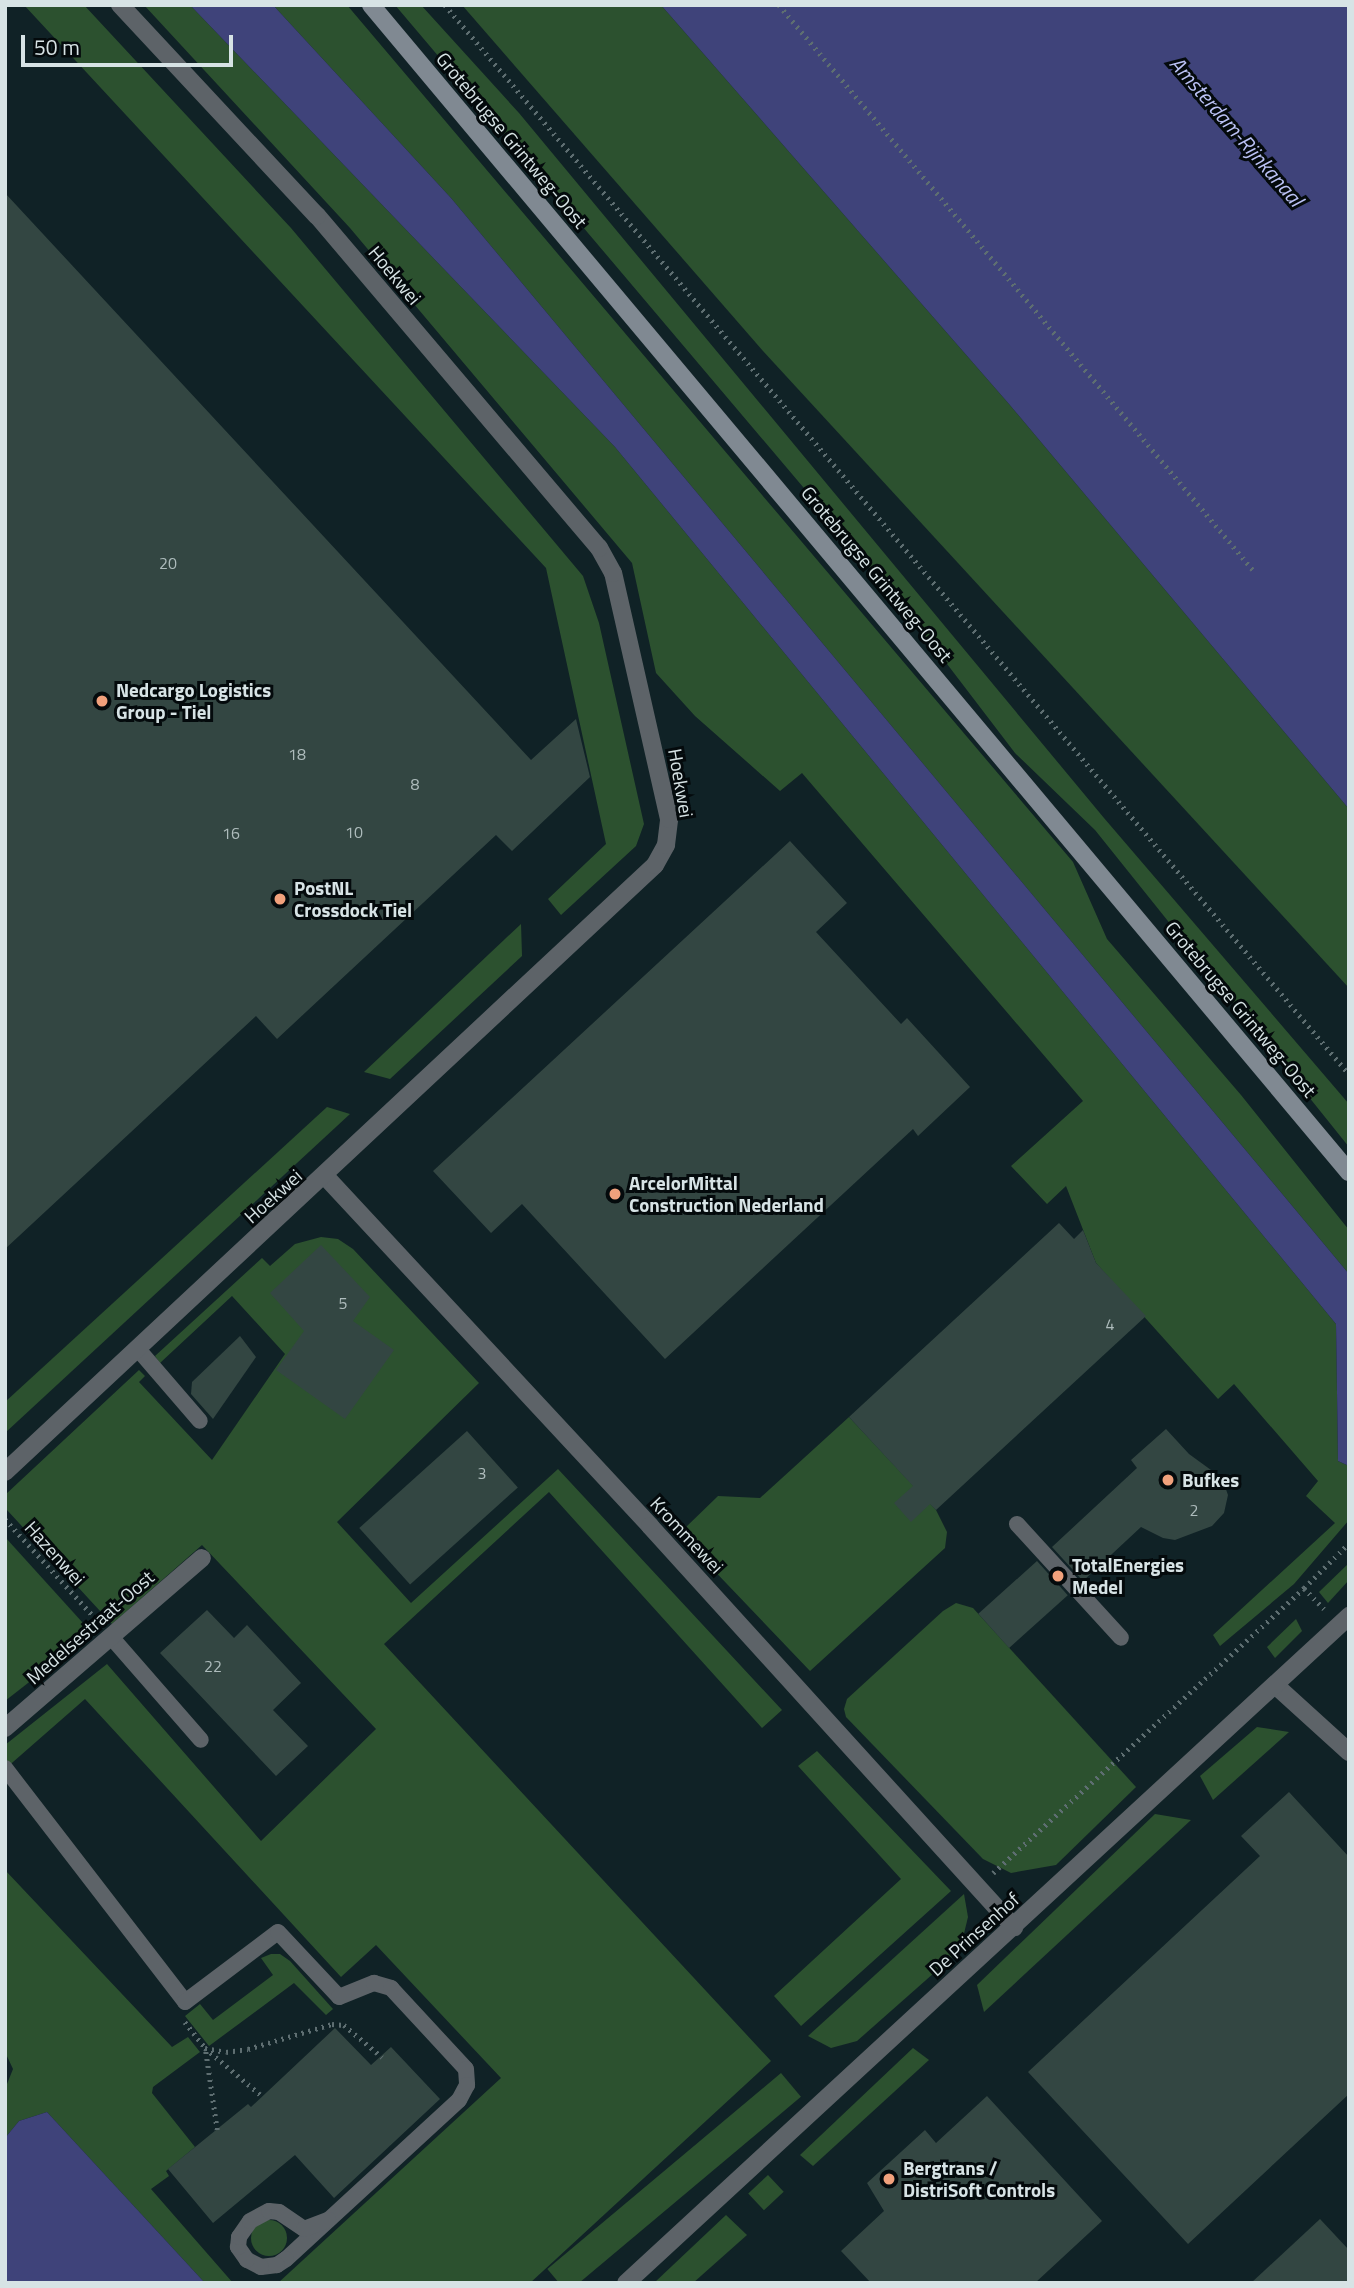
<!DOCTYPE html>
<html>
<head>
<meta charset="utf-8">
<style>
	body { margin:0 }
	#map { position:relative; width:1354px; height:2288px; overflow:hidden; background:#102226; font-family:"Titillium Web",sans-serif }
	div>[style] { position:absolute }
	.green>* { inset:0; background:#2c512f; transform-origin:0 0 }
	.round { border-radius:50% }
	.water>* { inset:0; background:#3f437a }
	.building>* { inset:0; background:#334642; transform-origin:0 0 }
	.path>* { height:4.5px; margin-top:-2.25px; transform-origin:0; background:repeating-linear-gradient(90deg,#5e6e71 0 2px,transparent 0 7px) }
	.lane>* { height:16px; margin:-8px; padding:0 8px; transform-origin:8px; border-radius:8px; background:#5d6368 }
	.street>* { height:18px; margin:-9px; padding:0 9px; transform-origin:9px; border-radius:9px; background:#5d6368 }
	.secondary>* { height:18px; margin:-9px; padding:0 9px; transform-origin:9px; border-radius:9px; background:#808992 }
	.dots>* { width:19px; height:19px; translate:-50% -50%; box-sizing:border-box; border:4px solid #040a0c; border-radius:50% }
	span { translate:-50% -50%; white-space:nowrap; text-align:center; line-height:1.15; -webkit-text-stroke:6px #040a0c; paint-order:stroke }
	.number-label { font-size:16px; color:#aebcbc }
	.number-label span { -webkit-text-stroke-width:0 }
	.street-label { font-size:19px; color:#d7e3e5 }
	.poi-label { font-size:19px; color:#d7e3e5; font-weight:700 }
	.left { translate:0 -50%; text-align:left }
	.water-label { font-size:21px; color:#bbc2f5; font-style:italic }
	.frame { position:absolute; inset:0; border:7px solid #d7e3e5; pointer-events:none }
	.scale { position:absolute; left:21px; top:35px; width:212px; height:32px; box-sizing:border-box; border:4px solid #d7e3e5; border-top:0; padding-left:9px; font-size:21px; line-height:24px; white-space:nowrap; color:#d7e3e5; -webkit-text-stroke:5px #040a0c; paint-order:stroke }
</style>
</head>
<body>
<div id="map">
	<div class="green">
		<div style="clip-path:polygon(24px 5px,84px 5px,291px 228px,583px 576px,599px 623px,644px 824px,636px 846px,561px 915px,548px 899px,606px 844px,546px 568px)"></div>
		<div style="clip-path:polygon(144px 5px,190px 5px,615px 447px,1336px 1324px,1338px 1461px,1349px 1466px,1349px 1520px,1294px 1584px,1220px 1646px,1213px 1635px,1335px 1523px,1306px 1496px,1318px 1481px,1234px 1384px,1218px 1399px,1096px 1263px,1066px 1186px,1047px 1204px,1011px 1166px,1083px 1101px,802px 773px,780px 791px,695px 716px,656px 673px,632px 563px,350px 228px)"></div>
		<div style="clip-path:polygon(273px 5px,347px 5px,1073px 862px,1107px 939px,1241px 1095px,1349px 1230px,1349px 1274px,451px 198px)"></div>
		<div style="clip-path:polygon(395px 5px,421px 5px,519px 113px,1104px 818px,1349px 1104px,1349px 1147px,1095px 830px,1015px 753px,944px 660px,825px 513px)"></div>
		<div style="clip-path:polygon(462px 5px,661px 5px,1009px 404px,1349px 809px,1349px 988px,763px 351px)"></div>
		<div style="clip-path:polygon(521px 924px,522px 956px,390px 1079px,364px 1072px)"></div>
		<div style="clip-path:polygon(327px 1107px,350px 1114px,5px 1433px,5px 1402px)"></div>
		<div style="clip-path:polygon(321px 1237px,338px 1239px,353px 1249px,479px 1383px,337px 1522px,411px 1603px,558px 1469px,782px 1710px,762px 1728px,549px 1492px,384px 1644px,771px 2061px,530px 2283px,278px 2283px,501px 2078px,376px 1945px,341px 1977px,85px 1699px,5px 1769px,5px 1745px,107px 1664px,261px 1841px,376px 1729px,202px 1545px,112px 1624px,7px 1510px,5px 1501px,5px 1495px,139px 1370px,145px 1376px,139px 1382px,212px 1460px,285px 1354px,232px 1296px,160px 1363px,155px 1356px,262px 1258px,270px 1266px,295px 1244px)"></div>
		<div style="clip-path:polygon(849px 1417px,936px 1510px,947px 1532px,945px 1548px,810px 1671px,683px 1538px,685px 1528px,718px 1496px,760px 1498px)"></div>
		<div style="clip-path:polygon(5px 1537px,92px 1633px,5px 1701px)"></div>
		<div style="clip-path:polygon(1349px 1563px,1349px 1580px,1328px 1603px,1319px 1592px)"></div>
		<div style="clip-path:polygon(956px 1603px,973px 1608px,1136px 1787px,1056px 1865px,1011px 1873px,983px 1859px,846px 1717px,844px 1709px,847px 1699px,943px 1611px)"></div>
		<div style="clip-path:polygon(1296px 1619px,1302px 1631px,1275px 1658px,1267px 1647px)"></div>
		<div style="clip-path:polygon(1257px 1727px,1289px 1732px,1213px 1800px,1200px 1776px)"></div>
		<div style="clip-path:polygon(817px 1751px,951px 1891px,801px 2026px,774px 1996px,901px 1879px,798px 1766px)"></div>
		<div style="clip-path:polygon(1155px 1814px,1191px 1820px,984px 2012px,977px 1985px)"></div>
		<div style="clip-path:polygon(5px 1870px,172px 2047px,188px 2037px,200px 2052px,153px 2087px,152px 2093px,195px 2147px,166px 2171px,169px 2176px,151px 2189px,233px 2283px,205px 2283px,47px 2112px,19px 2121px,5px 2138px,5px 2089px,13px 2069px,5px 2052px)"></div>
		<div style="clip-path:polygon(964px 1894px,968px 1917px,960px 1950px,857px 2041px,831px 2048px,808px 2036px)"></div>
		<div style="clip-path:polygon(271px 1954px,280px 1954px,290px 1961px,333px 2009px,326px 2015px,294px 1983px,209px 2046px,185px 2016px,200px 2004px,213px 2020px,273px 1975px,261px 1958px)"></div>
		<div style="clip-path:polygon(913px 2048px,929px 2060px,813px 2166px,800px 2155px)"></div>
		<div style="left:781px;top:2073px;width:31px;height:305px;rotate:50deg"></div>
		<div style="left:768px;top:2175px;width:23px;height:27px;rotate:47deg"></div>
		<div style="clip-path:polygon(726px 2215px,747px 2235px,693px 2283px,654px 2283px)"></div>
		<div class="round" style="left:251px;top:2220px;width:36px;height:36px"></div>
	</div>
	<div class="water">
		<div style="clip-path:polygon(190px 5px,273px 5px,451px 198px,1349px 1274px,1349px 1466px,1338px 1461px,1336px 1324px,615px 447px)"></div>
		<div style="clip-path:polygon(661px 5px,1349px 5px,1349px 809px,1009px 404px)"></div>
		<div style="clip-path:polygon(47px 2112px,205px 2283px,5px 2283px,5px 2138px,19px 2121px)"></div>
	</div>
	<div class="building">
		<div style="clip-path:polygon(5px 193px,531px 760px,576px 719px,590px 777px,512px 851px,496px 835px,277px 1039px,256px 1016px,5px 1249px)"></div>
		<div style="clip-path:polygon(790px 841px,847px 903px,816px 932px,901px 1024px,907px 1018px,970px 1087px,918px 1136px,913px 1129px,665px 1359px,522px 1204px,491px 1233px,433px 1171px)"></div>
		<div style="clip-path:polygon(1059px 1223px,1074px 1239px,1083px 1230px,1096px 1263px,1146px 1316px,936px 1510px,930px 1504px,911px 1522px,894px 1503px,913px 1486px,849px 1417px)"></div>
		<div style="clip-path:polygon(321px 1245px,370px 1297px,353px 1321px,394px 1350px,345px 1419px,276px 1370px,304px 1331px,270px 1293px)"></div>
		<div style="clip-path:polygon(240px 1336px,256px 1357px,213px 1419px,191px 1394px,192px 1382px)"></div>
		<div style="clip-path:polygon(1166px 1429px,1189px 1454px,1222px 1478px,1228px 1495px,1224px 1513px,1212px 1526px,1175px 1540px,1163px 1538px,1141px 1527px,1083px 1581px,1052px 1547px,1137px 1468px,1131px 1460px)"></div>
		<div style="left:467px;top:1431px;width:76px;height:145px;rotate:48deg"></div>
		<div style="left:1037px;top:1561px;width:46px;height:79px;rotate:48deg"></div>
		<div style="clip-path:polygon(207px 1610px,234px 1638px,247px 1625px,301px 1683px,273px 1710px,308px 1746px,276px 1776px,160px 1653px)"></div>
		<div style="clip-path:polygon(1289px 1792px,1349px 1857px,1349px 2094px,1188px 2244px,1028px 2072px,1260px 1856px,1241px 1836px)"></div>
		<div style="clip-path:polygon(335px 2028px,371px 2065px,391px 2047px,440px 2099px,334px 2198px,295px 2155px,213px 2223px,168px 2169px,248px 2104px,251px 2107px)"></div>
		<div style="clip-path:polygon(987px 2096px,1102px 2221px,1035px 2283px,871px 2283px,841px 2251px,884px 2211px,867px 2183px,925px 2130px,936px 2143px)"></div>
		<div style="clip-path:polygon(1320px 2219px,1349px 2250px,1349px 2283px,1251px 2283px)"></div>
	</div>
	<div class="path">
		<div style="left:445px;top:5px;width:1400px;rotate:49.78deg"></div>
		<div style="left:779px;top:5px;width:739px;rotate:50deg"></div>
		<div style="left:5px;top:1519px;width:135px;rotate:47.7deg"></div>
		<div style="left:1304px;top:1588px;width:29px;rotate:46deg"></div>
		<div style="left:993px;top:1873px;width:422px;rotate:-42.5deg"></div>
		<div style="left:1304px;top:1588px;width:64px;rotate:-45deg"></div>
		<div style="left:185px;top:2022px;width:33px;rotate:52deg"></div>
		<div style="left:205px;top:2048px;width:75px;rotate:40.1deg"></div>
		<div style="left:217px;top:2130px;width:83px;rotate:-98.3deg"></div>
		<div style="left:205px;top:2048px;width:21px;rotate:11deg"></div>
		<div style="left:226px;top:2052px;width:22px;rotate:-8deg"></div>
		<div style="left:248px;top:2049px;width:88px;rotate:-16.6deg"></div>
		<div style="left:332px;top:2024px;width:12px;rotate:5deg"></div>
		<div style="left:344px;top:2025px;width:50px;rotate:40.1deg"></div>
	</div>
	<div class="lane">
		<div style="left:137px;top:1348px;width:96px;rotate:49.2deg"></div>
		<div style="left:1017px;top:1524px;width:154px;rotate:47.6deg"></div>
		<div style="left:112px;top:1638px;width:135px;rotate:48.9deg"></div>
		<div style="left:5px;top:1768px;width:295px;rotate:52.4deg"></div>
		<div style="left:185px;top:2002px;width:116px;rotate:-37deg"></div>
		<div style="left:278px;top:1932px;width:89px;rotate:46.8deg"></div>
		<div style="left:339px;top:1997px;width:38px;rotate:-22deg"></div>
		<div style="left:374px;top:1983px;width:18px;rotate:16deg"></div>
		<div style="left:391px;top:1988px;width:110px;rotate:47.2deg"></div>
		<div style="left:466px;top:2069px;width:16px;rotate:86deg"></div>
		<div style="left:467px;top:2085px;width:17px;rotate:118deg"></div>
		<div style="left:459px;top:2100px;width:235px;rotate:137.4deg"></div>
		<div style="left:286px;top:2259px;width:11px;rotate:146deg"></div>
		<div style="left:277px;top:2265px;width:16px;rotate:173deg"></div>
		<div style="left:261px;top:2267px;width:16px;rotate:-153deg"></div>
		<div style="left:247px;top:2260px;width:16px;rotate:-125deg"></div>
		<div style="left:238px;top:2247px;width:10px;rotate:-84deg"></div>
		<div style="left:239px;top:2237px;width:19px;rotate:-55deg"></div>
		<div style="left:250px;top:2221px;width:21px;rotate:-28deg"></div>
		<div style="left:269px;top:2211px;width:10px;rotate:6deg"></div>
		<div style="left:279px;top:2212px;width:30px;rotate:34deg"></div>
		<div style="left:304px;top:2229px;width:26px;rotate:-21deg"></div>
	</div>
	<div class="street">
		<div style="left:325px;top:1176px;width:478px;rotate:47.1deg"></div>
		<div style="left:650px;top:1526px;width:542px;rotate:47.77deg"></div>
		<div style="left:5px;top:1472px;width:889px;rotate:-43.04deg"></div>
		<div style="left:655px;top:865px;width:23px;rotate:-61deg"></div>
		<div style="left:666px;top:845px;width:26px;rotate:-83deg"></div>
		<div style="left:669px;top:819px;width:252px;rotate:-102.8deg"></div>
		<div style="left:613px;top:573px;width:29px;rotate:-119deg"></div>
		<div style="left:599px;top:548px;width:436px;rotate:-130.3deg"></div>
		<div style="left:317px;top:216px;width:289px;rotate:-133deg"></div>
		<div style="left:1275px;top:1685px;width:100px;rotate:42.2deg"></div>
		<div style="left:5px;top:1728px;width:260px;rotate:-40.8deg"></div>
		<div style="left:626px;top:2283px;width:984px;rotate:-42.69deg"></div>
	</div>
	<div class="secondary">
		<div style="left:371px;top:5px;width:1523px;rotate:50.04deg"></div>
	</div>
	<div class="dots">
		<div style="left:102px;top:701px;background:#f1a17c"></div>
		<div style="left:280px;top:899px;background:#f1a17c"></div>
		<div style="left:615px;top:1194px;background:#f1a17c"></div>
		<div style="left:1168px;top:1480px;background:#f1a17c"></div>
		<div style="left:1058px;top:1576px;background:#f1a17c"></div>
		<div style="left:889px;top:2179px;background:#f1a17c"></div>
	</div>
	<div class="number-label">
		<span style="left:168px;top:563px">20</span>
		<span style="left:297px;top:754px">18</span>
		<span style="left:415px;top:784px">8</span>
		<span style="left:354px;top:832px">10</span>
		<span style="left:231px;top:833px">16</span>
		<span style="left:343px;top:1303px">5</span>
		<span style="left:1110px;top:1324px">4</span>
		<span style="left:482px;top:1473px">3</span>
		<span style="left:1194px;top:1510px">2</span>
		<span style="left:213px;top:1666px">22</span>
	</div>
	<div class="street-label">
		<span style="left:512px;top:140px;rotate:50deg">Grotebrugse Grintweg-Oost</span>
		<span style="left:395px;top:275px;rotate:50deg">Hoekwei</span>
		<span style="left:877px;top:574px;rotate:50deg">Grotebrugse Grintweg-Oost</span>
		<span style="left:681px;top:783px;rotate:80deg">Hoekwei</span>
		<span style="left:1241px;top:1009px;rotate:50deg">Grotebrugse Grintweg-Oost</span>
		<span style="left:273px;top:1196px;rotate:-42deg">Hoekwei</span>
		<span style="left:687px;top:1535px;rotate:47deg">Krommewei</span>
		<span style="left:55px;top:1553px;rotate:48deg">Hazenwei</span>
		<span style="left:90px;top:1627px;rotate:-41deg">Medelsestraat-Oost</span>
		<span style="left:974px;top:1934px;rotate:-42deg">De Prinsenhof</span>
	</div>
	<div class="poi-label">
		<span class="left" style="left:116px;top:701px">Nedcargo Logistics<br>Group - Tiel</span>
		<span class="left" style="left:294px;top:899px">PostNL<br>Crossdock Tiel</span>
		<span class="left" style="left:629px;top:1194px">ArcelorMittal<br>Construction Nederland</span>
		<span class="left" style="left:1182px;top:1480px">Bufkes</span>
		<span class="left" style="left:1072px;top:1576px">TotalEnergies<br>Medel</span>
		<span class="left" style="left:903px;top:2179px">Bergtrans /<br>DistriSoft Controls</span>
	</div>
	<div class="water-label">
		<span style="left:1237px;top:131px;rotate:49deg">Amsterdam-Rijnkanaal</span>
	</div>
	<div class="frame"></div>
	<div class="scale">50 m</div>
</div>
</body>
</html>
